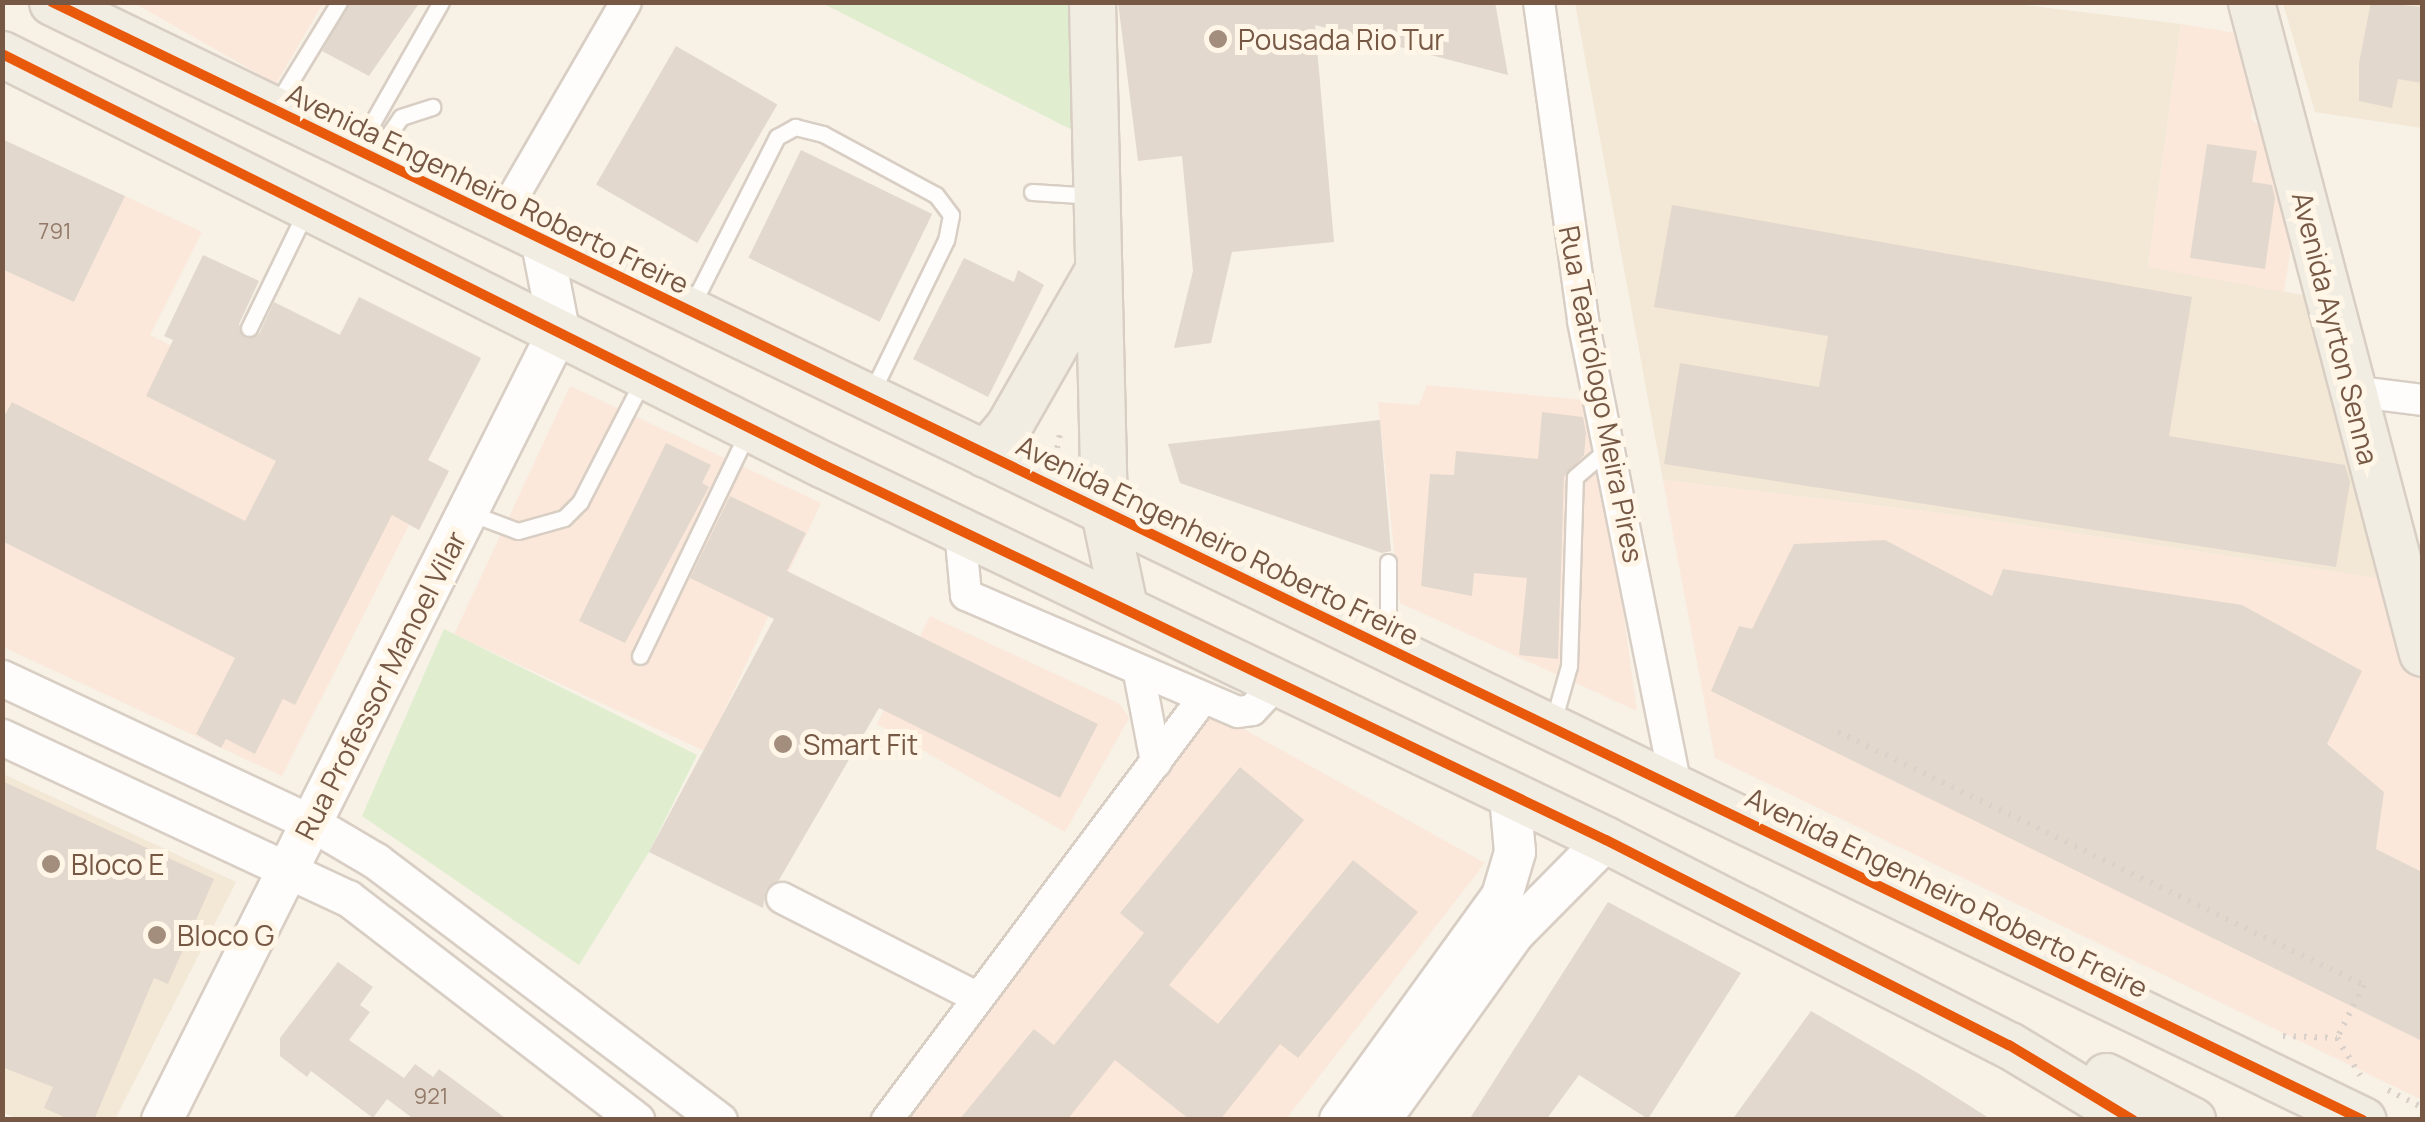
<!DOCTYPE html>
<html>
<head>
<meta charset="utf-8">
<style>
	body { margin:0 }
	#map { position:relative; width:2425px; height:1122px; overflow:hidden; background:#f7f1e6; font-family:Manrope,sans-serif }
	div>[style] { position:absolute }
	.residential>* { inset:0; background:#f3e7d5 }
	.commercial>* { inset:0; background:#fbe8db; transform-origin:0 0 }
	.green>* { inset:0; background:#e0eecf }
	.building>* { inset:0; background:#e3d8cd; transform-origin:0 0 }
	.path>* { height:6px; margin-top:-3px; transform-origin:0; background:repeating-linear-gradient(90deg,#dad1ca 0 2.5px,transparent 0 10.5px) }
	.roads { filter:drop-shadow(2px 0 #d8cec4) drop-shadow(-2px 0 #d8cec4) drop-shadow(0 2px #d8cec4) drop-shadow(0 -2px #d8cec4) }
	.service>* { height:15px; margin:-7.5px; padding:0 7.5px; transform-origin:7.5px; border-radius:7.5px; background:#fefdfb }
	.minor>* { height:30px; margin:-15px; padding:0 15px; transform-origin:15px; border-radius:15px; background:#fefdfb }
	.tertiary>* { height:35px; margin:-17.5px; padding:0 17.5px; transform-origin:17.5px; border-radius:17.5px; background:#fefdfb }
	.secondary>* { height:40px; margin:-20px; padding:0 20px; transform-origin:20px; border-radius:20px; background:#fefdfb }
	.primary>* { height:45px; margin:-22.5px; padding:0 22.5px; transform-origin:22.5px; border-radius:22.5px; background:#f2ede3 }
	.cycleway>* { height:10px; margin:-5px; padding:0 5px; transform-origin:5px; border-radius:5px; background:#e8590c }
	.dots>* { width:28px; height:28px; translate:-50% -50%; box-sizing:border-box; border:5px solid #fff6e7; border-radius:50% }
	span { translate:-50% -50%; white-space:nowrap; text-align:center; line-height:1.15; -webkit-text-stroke:10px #fff6e7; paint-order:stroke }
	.number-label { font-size:22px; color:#937a69 }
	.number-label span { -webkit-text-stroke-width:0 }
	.poi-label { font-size:28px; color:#765845 }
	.left { translate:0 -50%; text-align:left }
	.street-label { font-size:28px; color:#765845 }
	.frame { position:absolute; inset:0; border:5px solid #765845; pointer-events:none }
</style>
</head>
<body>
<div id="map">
	<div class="residential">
		<div style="clip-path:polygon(1998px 2px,2181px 24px,2148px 266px,2324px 299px,2396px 581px,1933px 512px,1663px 480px,1575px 3px)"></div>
		<div style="clip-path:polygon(2283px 3px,2422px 3px,2422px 128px,2315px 112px)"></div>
		<div style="clip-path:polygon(3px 774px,236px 882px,115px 1119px,18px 1119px,3px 1112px)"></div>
	</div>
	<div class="commercial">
		<div style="clip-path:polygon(134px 3px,323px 3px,276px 84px)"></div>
		<div style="clip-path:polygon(2181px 24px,2248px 35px,2258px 59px,2251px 119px,2277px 142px,2298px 201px,2284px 292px,2148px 267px)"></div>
		<div style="clip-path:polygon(125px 196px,202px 232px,150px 335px,299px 410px,359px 297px,481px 358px,428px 460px,449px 471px,419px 530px,409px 525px,282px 776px,3px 647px,3px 269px,74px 302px)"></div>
		<div style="clip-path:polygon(1427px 385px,1594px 401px,1637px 711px,1400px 603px,1378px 402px,1419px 405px)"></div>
		<div style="left:570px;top:386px;width:277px;height:274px;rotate:25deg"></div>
		<div style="clip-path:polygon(1663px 480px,1933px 512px,2396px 581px,2422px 682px,2422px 1100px,1715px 758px)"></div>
		<div style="clip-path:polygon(930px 616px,1120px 704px,1129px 718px,1065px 832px,877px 724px)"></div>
		<div style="clip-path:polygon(1213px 712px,1485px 863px,1286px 1119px,907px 1120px)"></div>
	</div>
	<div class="green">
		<div style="clip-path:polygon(822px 3px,1070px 3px,1086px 137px)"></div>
		<div style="clip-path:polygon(444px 629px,697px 755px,649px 852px,579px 965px,362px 816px)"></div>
	</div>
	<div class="building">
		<div style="clip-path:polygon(350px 2px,420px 2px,369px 76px,322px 51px)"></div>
		<div style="clip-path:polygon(1118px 2px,1495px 2px,1508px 75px,1315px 25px,1334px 242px,1232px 252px,1211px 343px,1174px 348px,1193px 271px,1182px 156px,1138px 161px)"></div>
		<div style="clip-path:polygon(2371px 2px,2422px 7px,2422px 83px,2398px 79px,2392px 108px,2359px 101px,2359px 63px)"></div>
		<div style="left:676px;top:46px;width:117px;height:160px;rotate:30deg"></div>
		<div style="clip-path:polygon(2px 139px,125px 196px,74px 302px,2px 269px)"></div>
		<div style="clip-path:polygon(2207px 144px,2257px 151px,2252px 182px,2272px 185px,2275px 198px,2265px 269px,2190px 258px)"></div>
		<div style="left:801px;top:150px;width:146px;height:120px;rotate:26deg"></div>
		<div style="clip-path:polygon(1672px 205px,2192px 297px,2169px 436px,2345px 465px,2350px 482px,2336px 567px,1664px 464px,1680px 363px,1819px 387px,1828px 336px,1654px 307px)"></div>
		<div style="clip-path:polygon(203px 255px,259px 281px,239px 324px,245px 338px,259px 334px,274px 302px,340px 335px,359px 297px,481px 358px,428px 460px,449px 471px,419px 530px,392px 515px,295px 705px,283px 699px,255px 754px,226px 739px,221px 748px,196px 734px,235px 658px,2px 541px,2px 420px,12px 402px,245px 521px,276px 461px,146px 396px,173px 340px,164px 336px)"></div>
		<div style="clip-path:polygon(964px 258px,1014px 282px,1018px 270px,1044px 285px,988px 397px,913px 359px)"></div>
		<div style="clip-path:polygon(1542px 412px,1583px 417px,1586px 433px,1584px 455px,1564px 477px,1558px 659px,1519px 655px,1527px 578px,1474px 573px,1472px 596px,1421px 586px,1430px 474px,1454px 475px,1456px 451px,1538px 459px)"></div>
		<div style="clip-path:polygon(1380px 420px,1391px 551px,1382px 553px,1180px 483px,1168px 444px)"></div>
		<div style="clip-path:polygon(666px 443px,711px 465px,702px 483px,709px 487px,625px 643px,579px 621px)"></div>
		<div style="clip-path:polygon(730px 496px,806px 533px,787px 571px,1098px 724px,1060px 798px,879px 708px,779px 880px,766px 889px,763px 908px,649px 852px,774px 619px,690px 578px)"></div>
		<div style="clip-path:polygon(1885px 540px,1992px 596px,2003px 569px,2242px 605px,2362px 671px,2327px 744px,2384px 792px,2376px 849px,2422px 872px,2422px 1041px,1711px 691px,1739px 626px,1752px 629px,1794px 544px)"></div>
		<div style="clip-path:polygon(1240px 767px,1304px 820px,1169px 985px,1218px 1024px,1353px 860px,1418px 912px,1298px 1058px,1280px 1044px,1220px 1120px,1190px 1120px,1115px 1060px,1067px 1120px,959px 1120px,1034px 1029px,1054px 1045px,1144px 933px,1120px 913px)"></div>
		<div style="clip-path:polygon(2px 781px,214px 879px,168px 984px,154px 978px,94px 1120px,71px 1120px,44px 1108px,53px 1087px,2px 1067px)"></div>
		<div style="clip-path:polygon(1608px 902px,1741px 973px,1648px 1119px,1579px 1075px,1546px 1120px,1469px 1120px)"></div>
		<div style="clip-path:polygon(338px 962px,373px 987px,360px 1005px,370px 1012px,349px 1040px,404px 1078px,415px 1064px,433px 1077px,439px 1069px,508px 1120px,415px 1120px,387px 1099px,373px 1118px,311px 1071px,307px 1077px,280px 1056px,280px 1038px)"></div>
		<div style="clip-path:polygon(1811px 1011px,1921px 1075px,1992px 1120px,1732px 1120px)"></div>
	</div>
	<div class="path">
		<div style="left:1057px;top:448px;width:14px;rotate:-78deg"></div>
		<div style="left:1838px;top:732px;width:584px;rotate:25.69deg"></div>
		<div style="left:2364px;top:985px;width:59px;rotate:117deg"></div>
		<div style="left:2283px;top:1036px;width:54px;rotate:2.1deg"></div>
		<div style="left:2337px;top:1038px;width:44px;rotate:58.1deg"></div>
		<div style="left:2388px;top:1090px;width:38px;rotate:27deg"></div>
	</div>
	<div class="roads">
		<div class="service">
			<div style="left:276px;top:105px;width:121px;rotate:-58.5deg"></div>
			<div style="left:358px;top:148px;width:168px;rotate:-60.4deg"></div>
			<div style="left:377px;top:152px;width:42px;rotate:-55.6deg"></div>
			<div style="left:401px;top:117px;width:33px;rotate:-18deg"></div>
			<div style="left:1032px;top:192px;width:63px;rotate:3.6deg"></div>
			<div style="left:691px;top:307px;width:191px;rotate:-63.2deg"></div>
			<div style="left:777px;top:137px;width:21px;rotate:-29deg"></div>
			<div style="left:795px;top:127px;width:29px;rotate:14deg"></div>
			<div style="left:823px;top:134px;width:128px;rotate:28.4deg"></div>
			<div style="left:936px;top:195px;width:25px;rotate:53deg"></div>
			<div style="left:951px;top:215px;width:25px;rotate:101deg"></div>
			<div style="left:946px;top:240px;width:171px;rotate:116deg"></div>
			<div style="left:249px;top:328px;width:132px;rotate:-64deg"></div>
			<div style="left:470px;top:513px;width:51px;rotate:20.6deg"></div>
			<div style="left:518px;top:531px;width:48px;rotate:-15.8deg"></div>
			<div style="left:564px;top:518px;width:23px;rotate:-45deg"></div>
			<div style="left:580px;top:502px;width:140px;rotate:-62.7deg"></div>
			<div style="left:1388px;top:643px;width:81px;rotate:-90deg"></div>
			<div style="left:640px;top:656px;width:251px;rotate:-64.3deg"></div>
			<div style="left:1553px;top:722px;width:58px;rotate:-74.1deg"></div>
			<div style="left:1569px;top:666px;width:189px;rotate:-88.2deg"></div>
			<div style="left:1575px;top:477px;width:45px;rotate:-40.5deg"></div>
		</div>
		<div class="minor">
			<div style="left:1539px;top:2px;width:322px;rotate:82.1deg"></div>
			<div style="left:1583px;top:321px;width:473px;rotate:78.7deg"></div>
			<div style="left:498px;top:223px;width:255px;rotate:-59.9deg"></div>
			<div style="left:2351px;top:391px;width:72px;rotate:7.2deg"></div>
			<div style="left:960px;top:530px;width:65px;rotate:84.7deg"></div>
			<div style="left:966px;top:595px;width:296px;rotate:23.3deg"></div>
			<div style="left:1238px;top:712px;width:14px;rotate:-8deg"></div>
			<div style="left:1252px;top:710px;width:35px;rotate:-47deg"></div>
			<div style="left:1139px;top:673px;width:91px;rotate:79.2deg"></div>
			<div style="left:782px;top:898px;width:220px;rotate:27deg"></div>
			<div style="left:887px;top:1120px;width:524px;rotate:-53.15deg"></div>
		</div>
		<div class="tertiary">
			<div style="left:2px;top:678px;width:340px;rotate:25.1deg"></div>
			<div style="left:310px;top:822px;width:77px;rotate:30.6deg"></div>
			<div style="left:376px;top:861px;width:430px;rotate:37.1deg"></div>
			<div style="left:2px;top:737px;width:382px;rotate:25deg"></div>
			<div style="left:348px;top:898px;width:364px;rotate:37.6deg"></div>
		</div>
		<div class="secondary">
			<div style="left:162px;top:1120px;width:884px;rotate:-63.32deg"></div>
			<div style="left:559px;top:330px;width:89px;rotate:-101.1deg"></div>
			<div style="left:1340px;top:1120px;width:276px;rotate:-54.1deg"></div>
			<div style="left:1502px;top:896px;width:46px;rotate:-73.5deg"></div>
			<div style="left:1515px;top:852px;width:56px;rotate:-95.1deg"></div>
			<div style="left:1380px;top:1120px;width:230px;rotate:-54.4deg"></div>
			<div style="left:1514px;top:933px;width:131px;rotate:-45.3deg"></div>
		</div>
		<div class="primary">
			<div style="left:52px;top:2px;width:2567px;rotate:25.82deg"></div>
			<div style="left:1092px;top:2px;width:510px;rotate:88.65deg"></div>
			<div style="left:1104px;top:512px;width:97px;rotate:78.1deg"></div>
			<div style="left:2251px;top:2px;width:673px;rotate:75.28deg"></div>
			<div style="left:2px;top:54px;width:919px;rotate:26.57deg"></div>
			<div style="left:824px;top:465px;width:867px;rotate:25.62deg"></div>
			<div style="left:1606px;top:840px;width:452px;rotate:27deg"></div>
			<div style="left:2009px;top:1045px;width:145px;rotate:31.2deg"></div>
			<div style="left:985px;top:454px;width:35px;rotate:-50deg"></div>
			<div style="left:1008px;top:427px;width:173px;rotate:-60.2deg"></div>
			<div style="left:2106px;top:1076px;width:97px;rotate:27.1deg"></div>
		</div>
	</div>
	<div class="cycleway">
		<div style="left:52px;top:2px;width:2567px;rotate:25.82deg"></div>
		<div style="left:2px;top:54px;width:919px;rotate:26.57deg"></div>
		<div style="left:824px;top:465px;width:867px;rotate:25.62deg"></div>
		<div style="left:1606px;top:840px;width:452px;rotate:27deg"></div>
		<div style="left:2009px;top:1045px;width:145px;rotate:31.2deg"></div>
	</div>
	<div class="dots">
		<div style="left:1218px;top:39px;background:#a38e7d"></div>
		<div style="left:783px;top:744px;background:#a38e7d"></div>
		<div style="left:51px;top:864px;background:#a38e7d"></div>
		<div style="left:157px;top:935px;background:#a38e7d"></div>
	</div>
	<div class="number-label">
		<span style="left:55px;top:232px">791</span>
		<span style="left:431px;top:1097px">921</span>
	</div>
	<div class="poi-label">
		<span class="left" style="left:1238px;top:39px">Pousada Rio Tur</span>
		<span class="left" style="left:803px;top:744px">Smart Fit</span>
		<span class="left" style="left:71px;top:864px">Bloco E</span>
		<span class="left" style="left:177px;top:935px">Bloco G</span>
	</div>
	<div class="street-label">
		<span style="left:488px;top:188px;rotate:26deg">Avenida Engenheiro Roberto Freire</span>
		<span style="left:2336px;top:328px;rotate:76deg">Avenida Ayrton Senna</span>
		<span style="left:1602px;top:394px;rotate:79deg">Rua Teatrólogo Meira Pires</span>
		<span style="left:1218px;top:540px;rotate:26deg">Avenida Engenheiro Roberto Freire</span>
		<span style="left:380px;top:685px;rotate:-63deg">Rua Professor Manoel Vilar</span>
		<span style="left:1947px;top:892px;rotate:26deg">Avenida Engenheiro Roberto Freire</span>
	</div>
	<div class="frame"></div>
</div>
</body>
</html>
